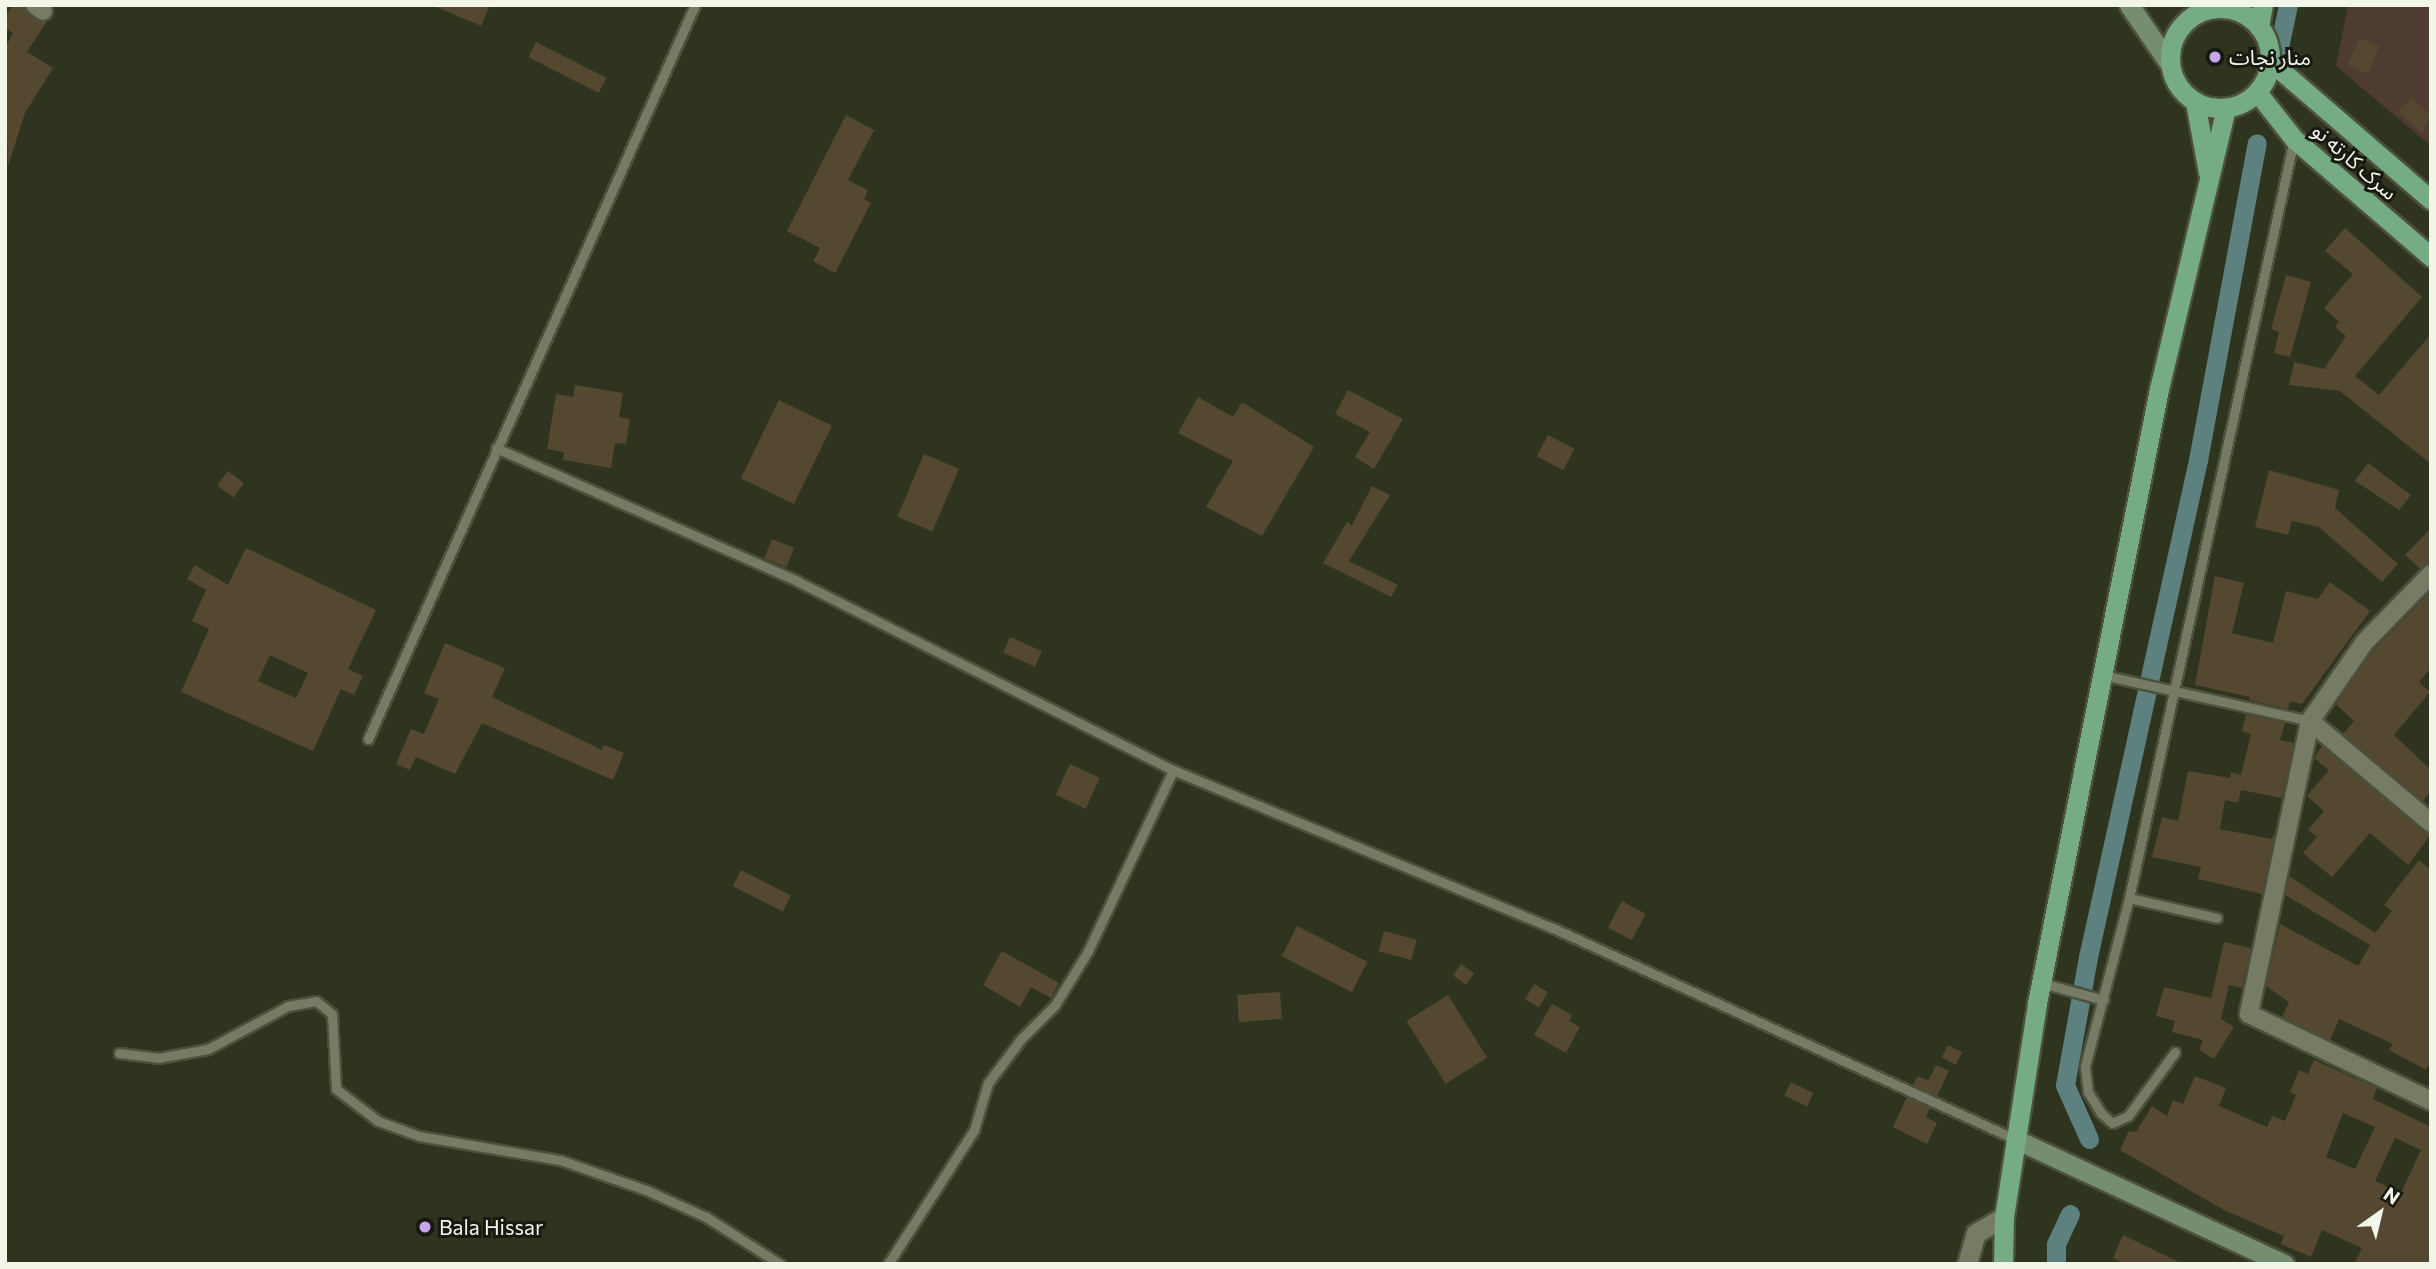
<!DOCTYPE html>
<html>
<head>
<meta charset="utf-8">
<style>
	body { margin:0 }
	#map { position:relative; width:2436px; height:1269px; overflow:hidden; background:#2f341f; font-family:Commissioner,"Noto Sans Arabic",sans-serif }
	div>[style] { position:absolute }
	.green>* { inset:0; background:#4e3c33 }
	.canal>* { height:19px; margin:-9.5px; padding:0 9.5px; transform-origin:9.5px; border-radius:9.5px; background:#5d817e }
	.building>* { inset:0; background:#544830; transform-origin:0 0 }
	.roads { filter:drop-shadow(2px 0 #4c503d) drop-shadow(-2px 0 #4c503d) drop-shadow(0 2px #4c503d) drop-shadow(0 -2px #4c503d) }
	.service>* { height:9px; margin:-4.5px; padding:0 4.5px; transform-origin:4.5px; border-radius:4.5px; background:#767c64 }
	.minor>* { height:18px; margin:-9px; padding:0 9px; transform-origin:9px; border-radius:9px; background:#767c64 }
	.tertiary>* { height:19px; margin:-9.5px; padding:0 9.5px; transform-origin:9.5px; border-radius:9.5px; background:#767c64 }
	.secondary>* { height:19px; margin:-9.5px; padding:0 9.5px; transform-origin:9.5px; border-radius:9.5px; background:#768e70 }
	.trunk>* { height:19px; margin:-9.5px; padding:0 9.5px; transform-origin:9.5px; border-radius:9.5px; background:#76ac84 }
	.trunk>.ring { margin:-9.5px; padding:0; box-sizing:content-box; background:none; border:19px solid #76ac84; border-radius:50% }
	.dots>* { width:19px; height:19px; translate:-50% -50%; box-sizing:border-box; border:4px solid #181a11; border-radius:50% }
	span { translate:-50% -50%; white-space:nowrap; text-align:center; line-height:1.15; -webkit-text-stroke:6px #181a11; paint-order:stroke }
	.poi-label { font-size:21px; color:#f2f6e9 }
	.left { translate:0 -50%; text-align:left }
	.street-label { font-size:21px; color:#f2f6e9 }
	.frame { position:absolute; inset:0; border:7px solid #f2f6e9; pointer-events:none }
	.north { position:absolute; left:2345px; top:1178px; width:70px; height:70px; -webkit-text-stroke:5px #181a11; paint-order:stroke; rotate:34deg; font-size:19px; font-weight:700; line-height:28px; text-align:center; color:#f2f6e9 }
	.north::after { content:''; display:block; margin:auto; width:24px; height:32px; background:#f2f6e9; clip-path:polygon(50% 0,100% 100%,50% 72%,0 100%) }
</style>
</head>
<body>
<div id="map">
	<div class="green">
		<div style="clip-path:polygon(2348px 5px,2431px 5px,2431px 146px,2336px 66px)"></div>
	</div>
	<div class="canal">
		<div style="left:2278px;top:52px;width:48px;rotate:-78deg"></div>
		<div style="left:2089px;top:1139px;width:59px;rotate:-114deg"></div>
		<div style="left:2065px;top:1085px;width:130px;rotate:-79.8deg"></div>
		<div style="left:2088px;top:957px;width:509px;rotate:-77.52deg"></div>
		<div style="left:2198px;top:460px;width:322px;rotate:-79.5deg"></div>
		<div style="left:2056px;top:1264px;width:20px;rotate:-90deg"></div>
		<div style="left:2056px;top:1244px;width:33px;rotate:-65deg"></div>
	</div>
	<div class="building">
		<div style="clip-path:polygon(13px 5px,24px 5px,36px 20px,47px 21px,27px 52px,53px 68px,25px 113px,8px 166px,5px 48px,13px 33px,5px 28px,5px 17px)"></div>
		<div style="clip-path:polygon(432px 5px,490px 5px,481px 26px)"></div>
		<div style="left:2359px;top:38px;width:22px;height:30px;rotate:22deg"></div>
		<div style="left:536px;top:42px;width:79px;height:17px;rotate:27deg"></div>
		<div style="clip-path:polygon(2411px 98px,2431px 115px,2422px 133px,2398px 112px)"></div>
		<div style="clip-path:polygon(846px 115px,874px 130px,848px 180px,868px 190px,864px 199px,871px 203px,835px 273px,813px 261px,820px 248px,787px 231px)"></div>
		<div style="clip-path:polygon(2345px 228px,2422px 297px,2355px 376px,2379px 395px,2431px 334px,2431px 464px,2340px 391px,2289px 385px,2294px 362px,2324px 369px,2346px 336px,2335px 327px,2339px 322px,2324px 308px,2353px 274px,2325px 251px)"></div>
		<div style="clip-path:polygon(2286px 275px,2311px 282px,2290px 357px,2274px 353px,2279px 332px,2271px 329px)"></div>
		<div style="clip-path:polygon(575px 385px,623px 393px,619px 417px,630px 419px,626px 444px,615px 443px,611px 468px,563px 460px,564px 452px,547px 449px,556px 394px,573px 397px)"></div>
		<div style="clip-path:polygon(1348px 390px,1403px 419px,1374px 469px,1355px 457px,1370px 432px,1335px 414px)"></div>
		<div style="clip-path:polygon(1198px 397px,1233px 417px,1242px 402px,1314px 447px,1262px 536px,1206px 507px,1233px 461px,1178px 433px)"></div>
		<div style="left:779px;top:400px;width:59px;height:87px;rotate:26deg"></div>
		<div style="left:1548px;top:435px;width:30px;height:24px;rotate:28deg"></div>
		<div style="left:924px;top:454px;width:38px;height:68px;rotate:23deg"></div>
		<div style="clip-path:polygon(2368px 463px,2411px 495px,2399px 510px,2355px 481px)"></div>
		<div style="clip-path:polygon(2269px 470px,2339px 490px,2335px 508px,2398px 564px,2382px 582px,2319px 527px,2292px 521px,2288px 535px,2255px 527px)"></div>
		<div style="left:228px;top:471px;width:20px;height:18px;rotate:37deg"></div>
		<div style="clip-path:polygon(1372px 486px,1390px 495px,1349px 561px,1398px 585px,1391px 597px,1323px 563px,1347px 522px,1352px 525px)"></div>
		<div style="clip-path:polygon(2431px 528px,2431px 563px,2420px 569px,2405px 555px)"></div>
		<div style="left:772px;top:539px;width:24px;height:21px;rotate:22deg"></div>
		<div style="clip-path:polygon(evenodd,246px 548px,376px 610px,348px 669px,363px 676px,354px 695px,341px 689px,313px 751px,181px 692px,209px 629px,192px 621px,206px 590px,187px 579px,195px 565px,228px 585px,246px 548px,270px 655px,308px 673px,296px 698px,258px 681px,270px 655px)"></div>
		<div style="clip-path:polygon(2215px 576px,2244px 583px,2232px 633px,2273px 643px,2286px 591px,2318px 599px,2330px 582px,2370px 611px,2302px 704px,2290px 701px,2288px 709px,2249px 700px,2250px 697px,2195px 685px)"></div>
		<div style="clip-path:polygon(2431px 591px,2431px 668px,2419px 682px,2430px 692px,2394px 735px,2431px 770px,2431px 791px,2423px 801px,2343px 734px,2354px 721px,2336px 704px,2369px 655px)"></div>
		<div style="left:1010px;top:637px;width:35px;height:17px;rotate:24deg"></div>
		<div style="clip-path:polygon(445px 643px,505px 668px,492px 697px,602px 750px,604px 745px,624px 753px,613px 780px,482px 723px,455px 774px,416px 757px,410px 770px,396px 764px,411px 729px,424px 734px,439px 699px,424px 693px)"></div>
		<div style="clip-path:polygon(2246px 714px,2285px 723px,2280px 740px,2294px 743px,2282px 798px,2241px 790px,2238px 803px,2225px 800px,2220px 829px,2271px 839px,2275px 834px,2262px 894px,2198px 879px,2201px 867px,2152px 857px,2162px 817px,2178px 821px,2188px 771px,2230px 778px,2231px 772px,2241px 775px,2251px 734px,2242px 731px)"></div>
		<div style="clip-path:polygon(2322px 746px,2431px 834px,2408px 865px,2370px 833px,2332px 877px,2303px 853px,2317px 837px,2308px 830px,2324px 811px,2307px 796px,2329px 770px,2314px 758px)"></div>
		<div style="left:1070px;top:764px;width:33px;height:34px;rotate:25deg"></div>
		<div style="clip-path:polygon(2419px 860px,2431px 870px,2431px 1061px,2426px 1070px,2389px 1050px,2393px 1044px,2339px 1019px,2330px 1040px,2282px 1017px,2289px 1002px,2266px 986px,2280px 924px,2358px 966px,2370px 945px,2285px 895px,2289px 876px,2375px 933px,2392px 911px,2384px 905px)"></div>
		<div style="left:741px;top:870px;width:56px;height:18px;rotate:27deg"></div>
		<div style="left:1622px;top:901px;width:27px;height:30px;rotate:28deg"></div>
		<div style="left:1297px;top:926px;width:79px;height:34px;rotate:27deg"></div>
		<div style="left:1384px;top:931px;width:34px;height:21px;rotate:15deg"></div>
		<div style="clip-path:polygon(2224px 942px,2251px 948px,2242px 988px,2229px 985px,2221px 1019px,2234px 1027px,2214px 1059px,2199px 1050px,2203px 1040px,2172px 1032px,2175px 1021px,2156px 1016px,2164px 987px,2211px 998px)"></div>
		<div style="clip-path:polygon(1002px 951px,1059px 983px,1051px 998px,1031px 987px,1020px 1007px,983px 985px)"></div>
		<div style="left:1461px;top:964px;width:16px;height:14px;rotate:35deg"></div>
		<div style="left:1534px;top:984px;width:16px;height:18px;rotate:30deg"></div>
		<div style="left:1280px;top:992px;width:27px;height:43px;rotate:86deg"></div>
		<div style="left:1448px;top:995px;width:74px;height:49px;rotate:58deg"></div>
		<div style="clip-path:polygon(1552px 1004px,1572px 1015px,1569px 1021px,1580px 1027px,1566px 1053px,1534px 1035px)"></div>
		<div style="left:1948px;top:1045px;width:16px;height:14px;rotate:27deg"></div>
		<div style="clip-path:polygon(evenodd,2314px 1060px,2377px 1088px,2373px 1099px,2431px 1127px,2431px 1264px,2354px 1264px,2362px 1248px,2322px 1230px,2311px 1257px,2281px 1244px,2284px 1236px,2224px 1210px,2120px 1150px,2129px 1131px,2136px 1132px,2152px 1106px,2167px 1116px,2173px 1100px,2183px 1104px,2195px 1076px,2226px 1088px,2219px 1106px,2267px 1127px,2272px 1116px,2285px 1121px,2296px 1095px,2290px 1092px,2299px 1070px,2308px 1074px,2314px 1060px,2343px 1113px,2375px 1127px,2355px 1169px,2326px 1157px,2343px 1113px,2314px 1060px,2395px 1138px,2421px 1150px,2401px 1193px,2375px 1181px,2395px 1138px)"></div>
		<div style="clip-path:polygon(1936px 1065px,1949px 1071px,1937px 1096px,1913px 1085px,1918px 1076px,1928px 1081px)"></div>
		<div style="left:1791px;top:1082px;width:25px;height:15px;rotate:26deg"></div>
		<div style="clip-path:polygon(1907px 1097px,1930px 1108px,1926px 1117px,1937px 1123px,1927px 1144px,1893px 1127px)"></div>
		<div style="clip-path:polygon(2123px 1235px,2183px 1264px,2124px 1264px,2113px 1258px)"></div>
	</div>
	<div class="roads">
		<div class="service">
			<div style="left:496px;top:448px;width:329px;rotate:23.8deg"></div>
			<div style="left:797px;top:581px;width:421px;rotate:26.7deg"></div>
			<div style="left:1173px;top:770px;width:412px;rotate:22.6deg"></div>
			<div style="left:1553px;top:928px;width:508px;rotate:24.55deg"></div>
			<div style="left:2103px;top:675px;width:212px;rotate:12.5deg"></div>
			<div style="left:368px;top:739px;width:804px;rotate:-65.99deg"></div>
			<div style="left:2129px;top:898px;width:90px;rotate:12.8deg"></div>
			<div style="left:2042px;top:983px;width:64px;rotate:15.3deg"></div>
			<div style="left:2175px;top:1052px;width:79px;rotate:126.3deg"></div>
			<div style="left:2128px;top:1116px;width:17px;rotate:156deg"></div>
			<div style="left:2112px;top:1123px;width:15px;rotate:-138deg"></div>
			<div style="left:2101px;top:1113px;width:25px;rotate:-122deg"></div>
			<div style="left:2088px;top:1092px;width:26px;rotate:-97deg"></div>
			<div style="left:2085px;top:1066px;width:174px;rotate:-75.3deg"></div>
			<div style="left:2129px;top:898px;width:777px;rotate:-77.74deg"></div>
			<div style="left:119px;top:1053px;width:39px;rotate:7deg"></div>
			<div style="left:158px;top:1058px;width:51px;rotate:-10.2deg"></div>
			<div style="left:208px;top:1049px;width:91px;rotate:-28.3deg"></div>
			<div style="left:288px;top:1006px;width:28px;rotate:-10deg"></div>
			<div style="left:316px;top:1001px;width:21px;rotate:39deg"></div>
			<div style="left:332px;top:1014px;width:75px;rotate:86.9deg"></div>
			<div style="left:336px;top:1089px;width:53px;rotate:37.3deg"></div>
			<div style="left:378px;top:1121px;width:44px;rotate:20.1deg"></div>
			<div style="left:419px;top:1136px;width:143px;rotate:9.7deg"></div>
			<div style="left:560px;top:1160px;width:91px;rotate:19.2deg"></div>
			<div style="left:646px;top:1190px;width:66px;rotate:24.2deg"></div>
			<div style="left:706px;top:1217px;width:88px;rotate:32.4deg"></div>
			<div style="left:888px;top:1264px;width:159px;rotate:-57.3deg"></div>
			<div style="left:974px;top:1130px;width:49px;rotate:-73.4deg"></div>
			<div style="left:988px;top:1083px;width:55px;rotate:-53.1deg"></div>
			<div style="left:1021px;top:1039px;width:48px;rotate:-45deg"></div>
			<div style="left:1055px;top:1005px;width:63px;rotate:-58.6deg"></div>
			<div style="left:1088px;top:951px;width:200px;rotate:-64.8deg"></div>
		</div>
		<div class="minor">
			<div style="left:35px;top:5px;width:10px;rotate:37deg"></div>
			<div style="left:2431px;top:574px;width:96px;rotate:134.2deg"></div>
			<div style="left:2364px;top:643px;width:95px;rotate:124.7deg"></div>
			<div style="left:2310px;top:721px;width:299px;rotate:101.8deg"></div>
			<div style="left:2249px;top:1014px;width:202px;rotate:25.5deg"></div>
			<div style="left:2310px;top:721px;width:158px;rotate:40.1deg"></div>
		</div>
		<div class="tertiary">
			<div style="left:1967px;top:1264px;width:32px;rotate:-74deg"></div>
			<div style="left:1976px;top:1233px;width:32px;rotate:-30deg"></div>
		</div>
		<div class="secondary">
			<div style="left:2129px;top:5px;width:70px;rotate:55.4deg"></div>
			<div style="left:2210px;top:5px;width:5px;rotate:22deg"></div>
			<div style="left:2015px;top:1139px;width:297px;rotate:24.9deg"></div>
		</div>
		<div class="trunk">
			<div class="ring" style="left:2170px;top:8px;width:81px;height:81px"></div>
			<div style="left:2259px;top:27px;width:22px;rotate:-80deg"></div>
			<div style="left:2270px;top:61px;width:213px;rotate:40.8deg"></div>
			<div style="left:2257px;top:92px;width:60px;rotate:51.8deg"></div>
			<div style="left:2294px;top:139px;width:181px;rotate:40.7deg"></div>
			<div style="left:2195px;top:102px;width:72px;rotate:79.6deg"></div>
			<div style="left:2003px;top:1264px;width:47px;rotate:-88.8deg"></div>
			<div style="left:2004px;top:1217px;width:217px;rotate:-81.2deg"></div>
			<div style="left:2037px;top:1003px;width:626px;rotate:-78.76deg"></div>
			<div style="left:2159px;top:389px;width:289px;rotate:-76.6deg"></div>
		</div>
	</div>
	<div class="dots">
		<div style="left:2215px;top:57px;background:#c7a6ef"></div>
		<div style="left:425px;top:1227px;background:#c7a6ef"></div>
	</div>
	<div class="poi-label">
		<span class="left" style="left:2229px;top:57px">منار نجات</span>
		<span class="left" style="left:439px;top:1227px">Bala Hissar</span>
	</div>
	<div class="street-label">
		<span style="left:2355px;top:161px;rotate:41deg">سرک کارته نو</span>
	</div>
	<div class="frame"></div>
	<div class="north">N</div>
</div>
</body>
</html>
